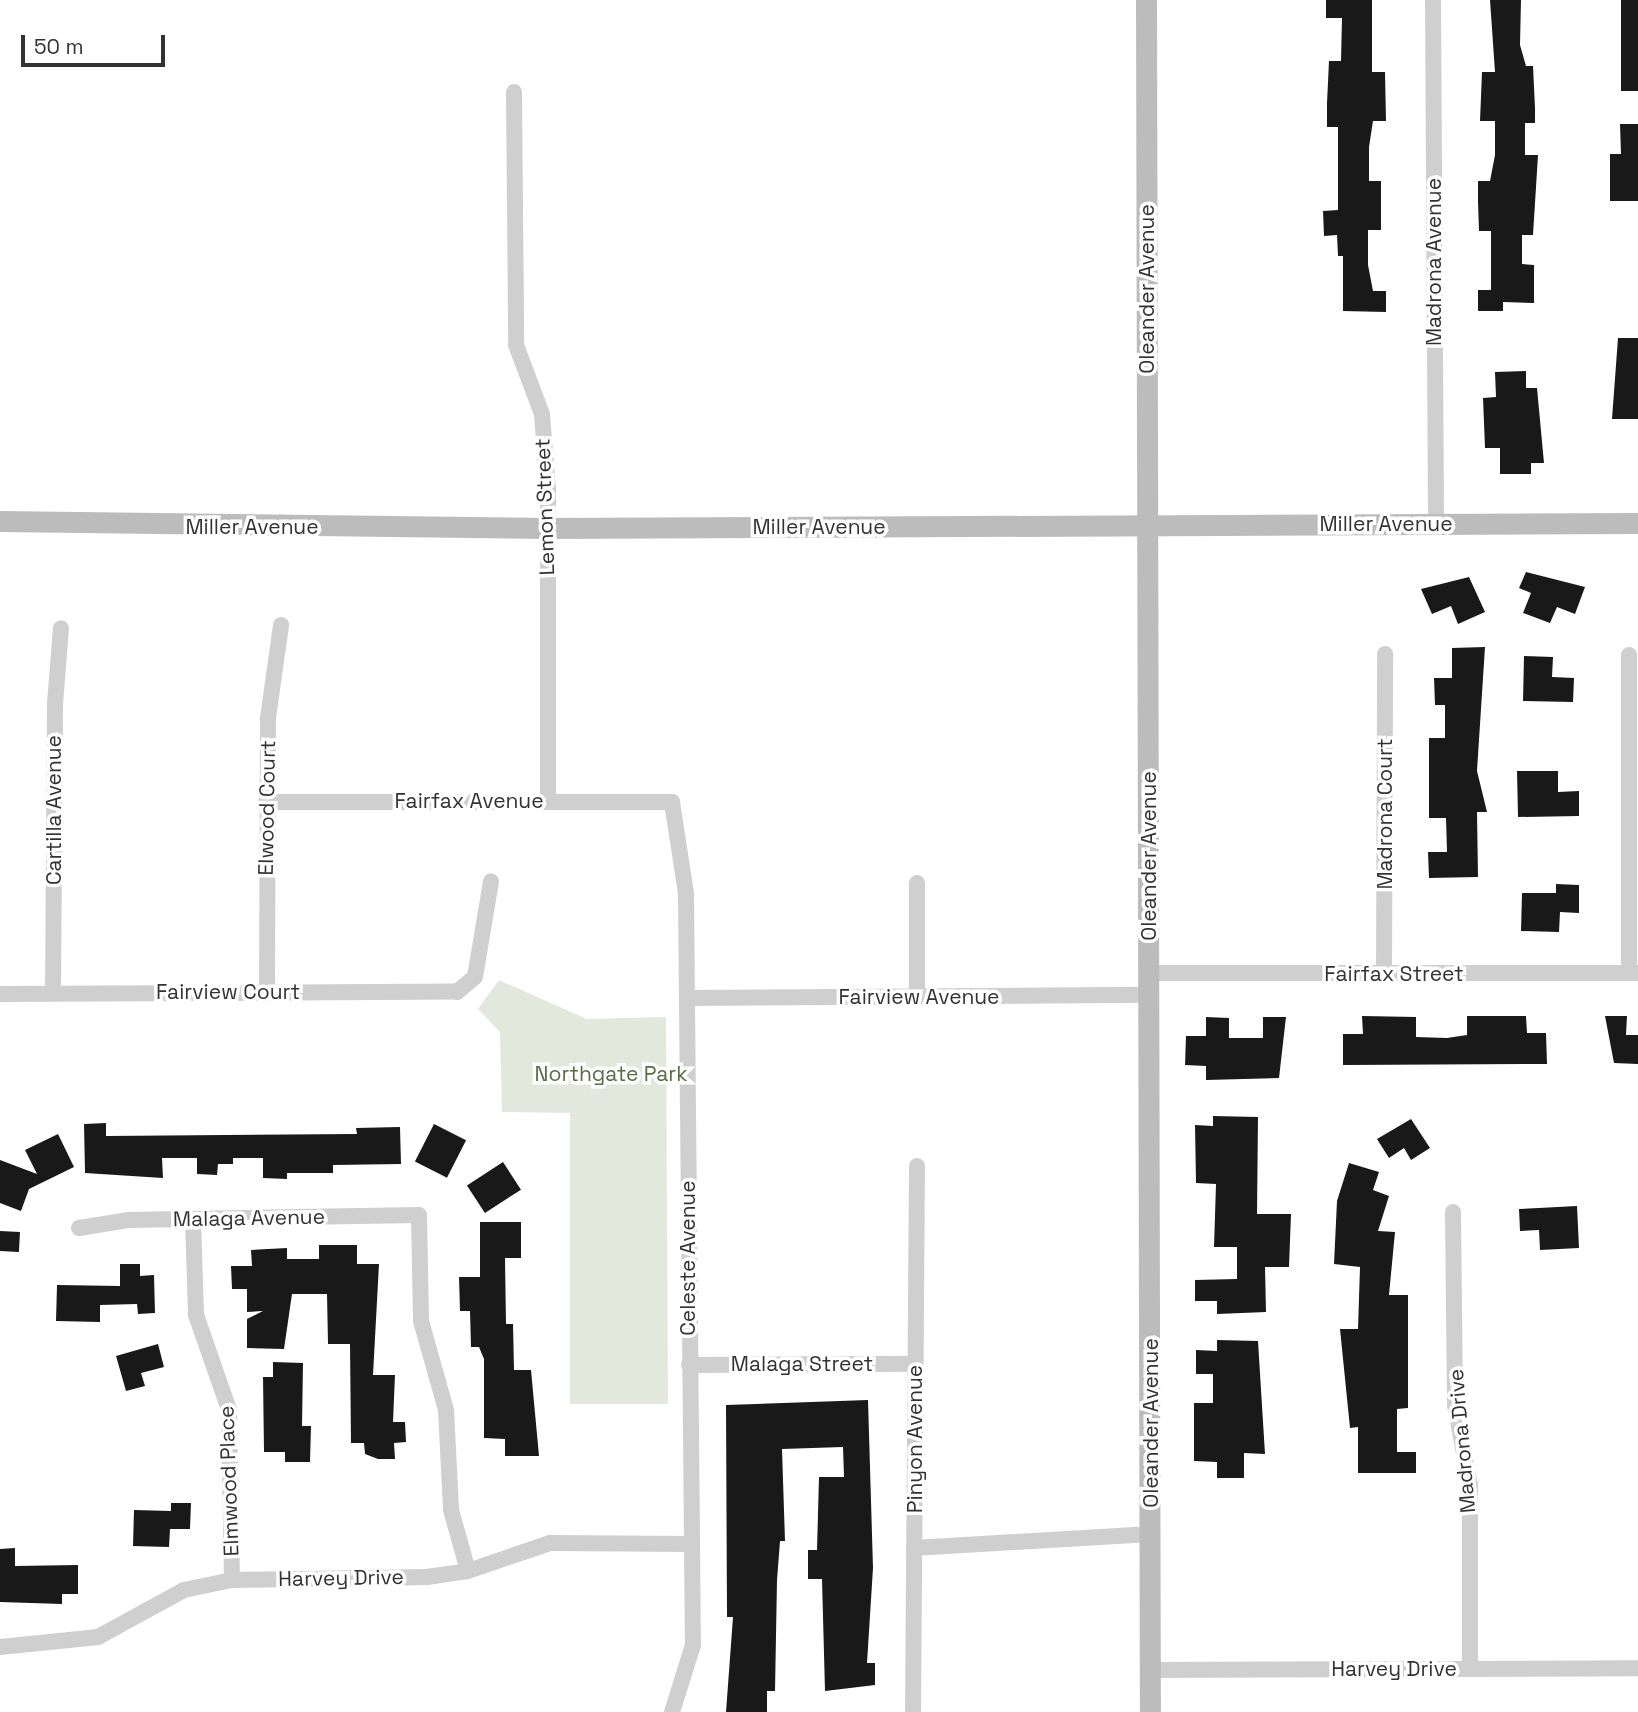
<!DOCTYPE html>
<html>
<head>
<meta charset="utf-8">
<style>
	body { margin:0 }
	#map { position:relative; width:1638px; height:1712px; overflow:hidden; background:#fff; font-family:"Space Grotesk",sans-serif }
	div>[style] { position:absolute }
	.green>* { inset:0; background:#e3e8dc }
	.building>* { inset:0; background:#191919; transform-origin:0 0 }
	.street>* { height:16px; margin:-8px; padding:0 8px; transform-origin:8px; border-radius:8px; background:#cfcfcf }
	.secondary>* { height:21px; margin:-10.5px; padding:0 10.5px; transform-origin:10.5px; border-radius:10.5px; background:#bcbcbc }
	span { translate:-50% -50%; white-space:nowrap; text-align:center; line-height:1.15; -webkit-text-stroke:7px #fff; paint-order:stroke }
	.street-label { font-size:21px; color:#323232 }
	.park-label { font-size:21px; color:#596a44 }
	.scale { position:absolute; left:21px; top:35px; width:144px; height:32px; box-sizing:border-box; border:4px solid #323232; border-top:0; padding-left:9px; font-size:21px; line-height:24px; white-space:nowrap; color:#323232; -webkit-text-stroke:5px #fff; paint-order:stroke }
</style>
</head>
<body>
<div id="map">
	<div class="green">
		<div style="clip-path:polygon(499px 980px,587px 1019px,666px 1017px,668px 1404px,570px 1404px,570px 1113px,502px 1112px,500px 1032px,478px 1009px)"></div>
	</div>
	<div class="building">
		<div style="clip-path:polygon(1326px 0,1372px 0,1372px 72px,1385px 72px,1386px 121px,1373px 121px,1369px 147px,1369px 181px,1381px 181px,1381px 230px,1368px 230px,1368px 265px,1373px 291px,1386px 291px,1386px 312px,1343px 311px,1343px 256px,1338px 256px,1337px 235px,1324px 236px,1323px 211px,1338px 210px,1338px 127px,1327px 127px,1327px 103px,1329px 61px,1341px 61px,1342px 18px,1326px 18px)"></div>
		<div style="clip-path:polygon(1490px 0,1521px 0,1520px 45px,1526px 66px,1533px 66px,1535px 108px,1535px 123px,1525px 123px,1525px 155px,1538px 155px,1533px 235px,1522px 235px,1522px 264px,1534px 265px,1534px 303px,1503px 302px,1503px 311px,1478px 311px,1478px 290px,1491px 290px,1491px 231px,1479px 231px,1478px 202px,1478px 181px,1490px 181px,1495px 155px,1495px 121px,1480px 121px,1482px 72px,1495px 72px)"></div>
		<div style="left:1621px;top:0;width:17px;height:91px"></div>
		<div style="clip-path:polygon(1620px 124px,1638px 124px,1638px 201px,1610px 201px,1610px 154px,1621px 154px)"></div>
		<div style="clip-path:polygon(1618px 338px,1638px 338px,1638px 419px,1612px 419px)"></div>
		<div style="clip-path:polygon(1526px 371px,1526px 388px,1537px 388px,1544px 463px,1531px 463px,1531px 474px,1500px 474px,1500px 448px,1485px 448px,1483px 398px,1496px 397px,1495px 372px)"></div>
		<div style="clip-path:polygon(1526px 572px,1585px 587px,1575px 614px,1557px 607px,1550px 623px,1523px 613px,1531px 593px,1519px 588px)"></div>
		<div style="clip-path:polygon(1469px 577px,1485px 612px,1458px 624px,1451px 606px,1432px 614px,1421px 589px)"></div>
		<div style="clip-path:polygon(1485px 647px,1477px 771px,1487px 812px,1477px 812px,1478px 877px,1429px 878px,1428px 852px,1447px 852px,1446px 818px,1429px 818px,1429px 738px,1445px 738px,1445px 705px,1435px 705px,1434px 678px,1452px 678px,1452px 648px)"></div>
		<div style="clip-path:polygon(1524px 656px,1553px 657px,1552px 677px,1574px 678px,1573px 702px,1523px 701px)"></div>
		<div style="clip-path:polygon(1517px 771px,1558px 771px,1558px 792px,1579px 791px,1579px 816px,1518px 817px)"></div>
		<div style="clip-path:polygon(1556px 884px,1579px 885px,1579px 913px,1560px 912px,1559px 932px,1521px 931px,1522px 893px,1556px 893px)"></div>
		<div style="clip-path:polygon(1362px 1016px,1416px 1017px,1416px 1037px,1447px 1038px,1467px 1035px,1467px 1016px,1526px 1016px,1527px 1033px,1546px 1033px,1547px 1064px,1343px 1065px,1343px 1034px,1363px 1034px)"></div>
		<div style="clip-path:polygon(1605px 1016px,1627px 1016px,1626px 1035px,1638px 1035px,1638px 1064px,1614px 1063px)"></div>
		<div style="clip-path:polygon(1206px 1017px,1229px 1018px,1229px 1038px,1263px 1038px,1263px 1017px,1286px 1017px,1279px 1078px,1206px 1080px,1206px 1066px,1185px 1065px,1186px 1036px,1206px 1036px)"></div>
		<div style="clip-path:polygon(1213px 1116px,1258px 1117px,1257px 1214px,1291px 1214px,1289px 1267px,1265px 1267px,1266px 1312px,1217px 1314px,1217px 1301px,1195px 1301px,1195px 1280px,1237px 1279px,1237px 1247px,1214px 1247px,1216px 1184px,1196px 1183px,1195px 1125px,1213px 1126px)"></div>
		<div style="clip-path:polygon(1411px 1119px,1430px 1148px,1411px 1160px,1404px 1148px,1389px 1158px,1377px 1139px)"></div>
		<div style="clip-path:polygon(106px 1123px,106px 1136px,357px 1134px,356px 1128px,400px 1127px,401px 1164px,333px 1165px,333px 1173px,287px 1173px,287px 1179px,263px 1178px,263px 1158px,233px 1158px,233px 1164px,218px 1164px,217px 1175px,197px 1174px,197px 1158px,162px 1158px,163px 1178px,85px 1173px,84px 1124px)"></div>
		<div style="left:434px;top:1124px;width:36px;height:42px;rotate:27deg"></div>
		<div style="clip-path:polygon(58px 1134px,74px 1167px,29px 1189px,21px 1211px,0 1203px,0 1160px,37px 1174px,25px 1150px)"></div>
		<div style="left:503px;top:1162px;width:33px;height:43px;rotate:57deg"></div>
		<div style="clip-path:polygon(1349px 1163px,1379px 1172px,1373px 1190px,1389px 1196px,1378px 1231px,1395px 1232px,1389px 1295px,1408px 1295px,1408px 1408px,1397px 1409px,1397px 1452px,1416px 1452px,1416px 1473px,1358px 1473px,1358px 1427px,1350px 1428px,1340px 1329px,1358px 1329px,1360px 1267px,1334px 1264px,1337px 1201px)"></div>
		<div style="clip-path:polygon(1577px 1206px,1579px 1248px,1540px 1250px,1539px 1230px,1520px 1231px,1519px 1209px)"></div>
		<div style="clip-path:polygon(480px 1222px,521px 1222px,521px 1258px,505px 1258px,506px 1324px,513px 1324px,514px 1370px,531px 1370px,539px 1456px,505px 1456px,505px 1439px,484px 1438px,484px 1359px,479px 1347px,471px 1347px,470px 1311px,460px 1311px,459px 1277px,480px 1277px)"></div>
		<div style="left:0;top:1231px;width:20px;height:20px;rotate:3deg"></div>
		<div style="clip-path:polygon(319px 1245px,357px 1245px,357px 1264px,379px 1264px,373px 1375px,395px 1375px,393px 1422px,405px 1422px,406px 1442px,394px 1443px,395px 1459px,378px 1459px,365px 1454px,364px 1443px,351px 1443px,350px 1344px,328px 1344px,327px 1294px,292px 1294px,284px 1349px,247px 1348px,247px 1319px,263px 1311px,247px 1312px,247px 1289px,232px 1289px,231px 1266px,252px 1266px,251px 1250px,287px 1248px,287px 1259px,319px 1259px)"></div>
		<div style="clip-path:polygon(120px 1264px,140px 1264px,140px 1276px,154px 1275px,155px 1313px,138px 1314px,137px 1304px,100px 1305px,100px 1322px,56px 1321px,57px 1285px,120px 1286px)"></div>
		<div style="clip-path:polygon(1217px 1340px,1258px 1341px,1265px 1454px,1244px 1453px,1244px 1478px,1217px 1478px,1217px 1462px,1194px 1461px,1194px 1403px,1213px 1403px,1213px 1374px,1196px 1374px,1196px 1350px,1217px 1351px)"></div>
		<div style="clip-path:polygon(158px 1344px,164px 1367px,141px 1373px,145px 1386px,126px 1391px,116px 1356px)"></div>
		<div style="clip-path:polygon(273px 1362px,303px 1363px,302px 1426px,311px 1426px,310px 1462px,285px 1462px,285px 1452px,264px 1452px,263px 1377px,273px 1377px)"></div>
		<div style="clip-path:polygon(868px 1400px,873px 1568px,867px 1663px,875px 1663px,875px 1685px,825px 1691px,822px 1579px,808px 1579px,808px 1550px,817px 1550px,819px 1477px,844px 1477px,843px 1447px,782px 1449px,785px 1541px,780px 1541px,777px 1580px,775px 1691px,767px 1691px,767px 1712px,726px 1712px,733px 1617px,727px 1617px,726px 1405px)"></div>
		<div style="clip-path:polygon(171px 1503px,191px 1503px,190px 1529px,170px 1529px,169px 1547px,133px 1546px,134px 1510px,171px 1511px)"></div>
		<div style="clip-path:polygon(15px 1548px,15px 1566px,78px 1565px,78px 1594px,62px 1594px,62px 1604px,0 1602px,0 1549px)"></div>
	</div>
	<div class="street">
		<div style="left:1433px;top:0;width:524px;rotate:89.67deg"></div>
		<div style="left:514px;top:92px;width:253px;rotate:89.5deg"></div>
		<div style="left:516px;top:345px;width:74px;rotate:69.4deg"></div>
		<div style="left:542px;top:414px;width:76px;rotate:85.5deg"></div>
		<div style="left:548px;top:490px;width:310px;rotate:90deg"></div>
		<div style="left:1629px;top:655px;width:318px;rotate:90deg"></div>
		<div style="left:266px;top:802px;width:406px"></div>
		<div style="left:672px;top:802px;width:93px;rotate:81.3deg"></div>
		<div style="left:686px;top:894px;width:751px;rotate:89.47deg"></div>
		<div style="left:693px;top:1645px;width:70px;rotate:107.4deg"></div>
		<div style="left:917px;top:883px;width:114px;rotate:90deg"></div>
		<div style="left:1150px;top:973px;width:488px"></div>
		<div style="left:1384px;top:974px;width:320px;rotate:-89.8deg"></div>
		<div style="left:267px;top:991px;width:273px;rotate:-89.8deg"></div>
		<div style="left:268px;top:718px;width:94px;rotate:-82deg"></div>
		<div style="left:53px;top:993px;width:289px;rotate:-89.6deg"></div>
		<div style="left:55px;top:704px;width:76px;rotate:-85.5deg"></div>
		<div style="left:0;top:994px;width:457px;rotate:-0.3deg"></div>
		<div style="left:457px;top:992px;width:23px;rotate:-40deg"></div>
		<div style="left:475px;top:977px;width:97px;rotate:-80.5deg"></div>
		<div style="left:687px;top:998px;width:463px;rotate:-0.4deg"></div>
		<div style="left:1453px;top:1212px;width:193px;rotate:89.4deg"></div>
		<div style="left:1455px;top:1405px;width:81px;rotate:79.4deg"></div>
		<div style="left:1470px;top:1485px;width:184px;rotate:90deg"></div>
		<div style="left:193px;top:1219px;width:96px;rotate:88.2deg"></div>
		<div style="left:196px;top:1315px;width:101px;rotate:70.8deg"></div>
		<div style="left:229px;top:1410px;width:170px;rotate:89deg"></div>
		<div style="left:79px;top:1228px;width:51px;rotate:-9.1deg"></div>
		<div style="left:129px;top:1220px;width:290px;rotate:-1deg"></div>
		<div style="left:419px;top:1215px;width:106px;rotate:88.9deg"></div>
		<div style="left:421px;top:1321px;width:92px;rotate:74.3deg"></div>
		<div style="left:446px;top:1410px;width:100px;rotate:87.1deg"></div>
		<div style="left:451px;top:1510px;width:63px;rotate:74.4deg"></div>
		<div style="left:689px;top:1365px;width:226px;rotate:-0.3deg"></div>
		<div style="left:914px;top:1548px;width:237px;rotate:-3.4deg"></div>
		<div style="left:0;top:1647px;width:99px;rotate:-5.8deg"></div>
		<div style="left:98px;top:1637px;width:98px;rotate:-28.7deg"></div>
		<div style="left:184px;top:1590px;width:49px;rotate:-11.8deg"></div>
		<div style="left:232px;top:1580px;width:195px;rotate:-0.9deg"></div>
		<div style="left:427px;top:1577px;width:41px;rotate:-8.3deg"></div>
		<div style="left:468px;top:1571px;width:87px;rotate:-18.9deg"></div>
		<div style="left:550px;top:1543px;width:140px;rotate:0.4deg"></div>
		<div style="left:1150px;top:1670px;width:488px;rotate:-0.2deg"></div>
		<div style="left:913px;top:1712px;width:546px;rotate:-89.58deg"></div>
	</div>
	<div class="secondary">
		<div style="left:1146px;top:0;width:1712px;rotate:89.87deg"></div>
		<div style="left:0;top:521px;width:548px;rotate:0.73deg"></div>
		<div style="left:548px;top:528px;width:1090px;rotate:-0.26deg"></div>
	</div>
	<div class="street-label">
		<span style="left:1434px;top:262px;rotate:-90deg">Madrona Avenue</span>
		<span style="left:1147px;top:289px;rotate:-90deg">Oleander Avenue</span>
		<span style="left:545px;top:507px;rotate:-92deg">Lemon Street</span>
		<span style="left:1386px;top:524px">Miller Avenue</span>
		<span style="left:252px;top:527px">Miller Avenue</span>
		<span style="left:819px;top:527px">Miller Avenue</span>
		<span style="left:469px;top:801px">Fairfax Avenue</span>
		<span style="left:267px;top:808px;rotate:-89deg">Elwood Court</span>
		<span style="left:54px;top:810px;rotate:-90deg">Cartilla Avenue</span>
		<span style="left:1385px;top:814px;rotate:-90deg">Madrona Court</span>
		<span style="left:1149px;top:856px;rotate:-90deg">Oleander Avenue</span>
		<span style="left:1394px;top:974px">Fairfax Street</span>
		<span style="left:228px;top:992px">Fairview Court</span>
		<span style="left:919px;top:997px">Fairview Avenue</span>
		<span style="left:249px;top:1218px;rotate:-1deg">Malaga Avenue</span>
		<span style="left:688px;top:1258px;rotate:-90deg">Celeste Avenue</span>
		<span style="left:802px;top:1364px">Malaga Street</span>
		<span style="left:1151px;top:1423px;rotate:-90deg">Oleander Avenue</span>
		<span style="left:915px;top:1439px;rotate:-90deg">Pinyon Avenue</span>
		<span style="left:1462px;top:1441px;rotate:-95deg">Madrona Drive</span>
		<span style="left:229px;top:1481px;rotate:-92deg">Elmwood Place</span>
		<span style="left:341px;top:1578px;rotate:-1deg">Harvey Drive</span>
		<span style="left:1394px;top:1669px">Harvey Drive</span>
	</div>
	<div class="park-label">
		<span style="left:611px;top:1074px">Northgate Park</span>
	</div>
	<div class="scale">50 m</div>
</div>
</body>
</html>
